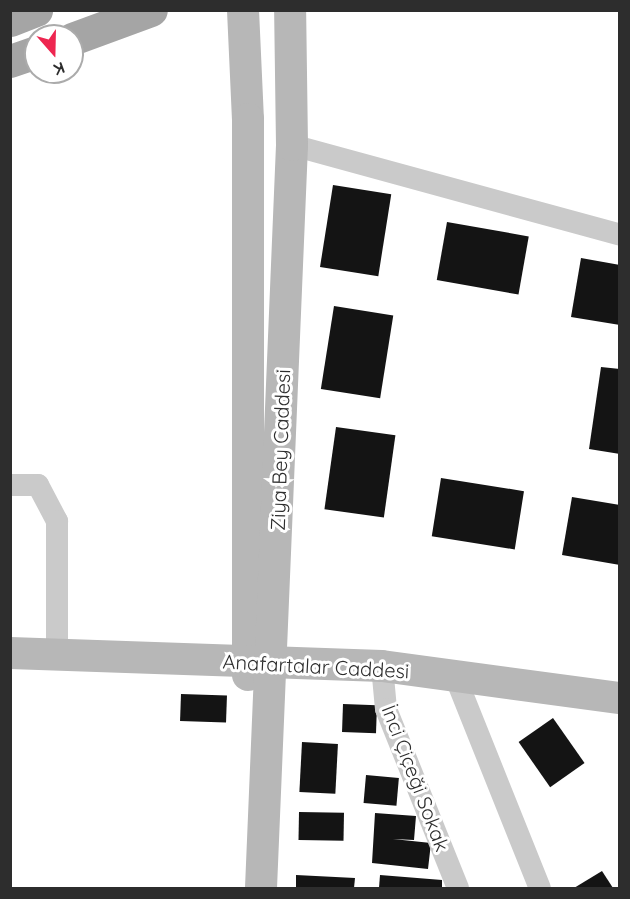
<!DOCTYPE html>
<html>
<head>
<meta charset="utf-8">
<style>
	body { margin:0 }
	#map { position:relative; width:630px; height:899px; overflow:hidden; background:#fff; font-family:Quicksand,sans-serif }
	div>[style] { position:absolute }
	.building>* { inset:0; background:#141414; transform-origin:0 0 }
	.street>* { height:22px; margin:-11px; padding:0 11px; transform-origin:11px; border-radius:11px; background:#cacaca }
	.secondary>* { height:32px; margin:-16px; padding:0 16px; transform-origin:16px; border-radius:16px; background:#b7b7b7 }
	.primary>* { height:33px; margin:-16.5px; padding:0 16.5px; transform-origin:16.5px; border-radius:16.5px; background:#a5a5a5 }
	span { translate:-50% -50%; white-space:nowrap; text-align:center; line-height:1.15; -webkit-text-stroke:6px #fff; paint-order:stroke }
	.street-label { font-size:20px; color:#2d2d2d }
	.frame { position:absolute; inset:0; border:12px solid #2d2d2d; pointer-events:none }
	.north { position:absolute; left:24px; top:24px; width:60px; height:60px; box-sizing:border-box; background:#fff; border:2px solid #ababab; border-radius:50%; rotate:160deg; font-size:16px; font-weight:700; line-height:24px; text-align:center; color:#2d2d2d }
	.north::after { content:''; display:block; margin:auto; width:21px; height:27px; background:#ee2650; clip-path:polygon(50% 0,100% 100%,50% 72%,0 100%) }
</style>
</head>
<body>
<div id="map">
	<div class="building">
		<div style="left:333px;top:185px;width:59px;height:83px;rotate:9deg"></div>
		<div style="left:447px;top:222px;width:83px;height:59px;rotate:10deg"></div>
		<div style="clip-path:polygon(581px 258px,620px 265px,620px 325px,571px 317px)"></div>
		<div style="left:334px;top:306px;width:60px;height:84px;rotate:9deg"></div>
		<div style="clip-path:polygon(601px 367px,620px 369px,620px 454px,589px 449px)"></div>
		<div style="left:336px;top:427px;width:60px;height:83px;rotate:8deg"></div>
		<div style="left:441px;top:478px;width:84px;height:59px;rotate:9deg"></div>
		<div style="clip-path:polygon(572px 497px,620px 505px,620px 565px,562px 555px)"></div>
		<div style="left:181px;top:694px;width:46px;height:27px;rotate:2deg"></div>
		<div style="left:343px;top:704px;width:34px;height:28px;rotate:2deg"></div>
		<div style="left:553px;top:718px;width:55px;height:42px;rotate:55deg"></div>
		<div style="left:302px;top:742px;width:36px;height:50px;rotate:3deg"></div>
		<div style="left:366px;top:775px;width:33px;height:28px;rotate:5deg"></div>
		<div style="left:299px;top:812px;width:45px;height:28px;rotate:1deg"></div>
		<div style="clip-path:polygon(375px 813px,416px 816px,414px 840px,393px 839px,431px 843px,428px 869px,372px 863px)"></div>
		<div style="clip-path:polygon(602px 871px,613px 888px,574px 888px)"></div>
		<div style="clip-path:polygon(296px 875px,355px 878px,354px 888px,296px 888px)"></div>
		<div style="clip-path:polygon(380px 875px,442px 880px,442px 888px,379px 888px)"></div>
	</div>
	<div class="street">
		<div style="left:292px;top:145px;width:340px;rotate:15.3deg"></div>
		<div style="left:10px;top:485px;width:28px"></div>
		<div style="left:38px;top:485px;width:41px;rotate:62.2deg"></div>
		<div style="left:57px;top:521px;width:133px;rotate:90deg"></div>
		<div style="left:382px;top:666px;width:43px;rotate:84.7deg"></div>
		<div style="left:386px;top:709px;width:193px;rotate:68.1deg"></div>
		<div style="left:455px;top:676px;width:228px;rotate:68.2deg"></div>
	</div>
	<div class="secondary">
		<div style="left:243px;top:10px;width:109px;rotate:87.4deg"></div>
		<div style="left:248px;top:119px;width:556px;rotate:90deg"></div>
		<div style="left:10px;top:653px;width:372px;rotate:2deg"></div>
		<div style="left:382px;top:666px;width:240px;rotate:7.7deg"></div>
		<div style="left:261px;top:888px;width:744px;rotate:-87.61deg"></div>
		<div style="left:292px;top:145px;width:135px;rotate:-90.8deg"></div>
	</div>
	<div class="primary">
		<div style="left:10px;top:20px;width:28px;rotate:-21deg"></div>
		<div style="left:72px;top:39px;width:84px;rotate:-20.2deg"></div>
		<div style="left:10px;top:61px;width:28px;rotate:-19deg"></div>
	</div>
	<div class="street-label">
		<span style="left:280px;top:450px;rotate:-88deg">Ziya Bey Caddesi</span>
		<span style="left:316px;top:666px;rotate:3deg">Anafartalar Caddesi</span>
		<span style="left:416px;top:778px;rotate:69deg">İnci Çiçeği Sokak</span>
	</div>
	<div class="frame"></div>
	<div class="north">K</div>
</div>
</body>
</html>
